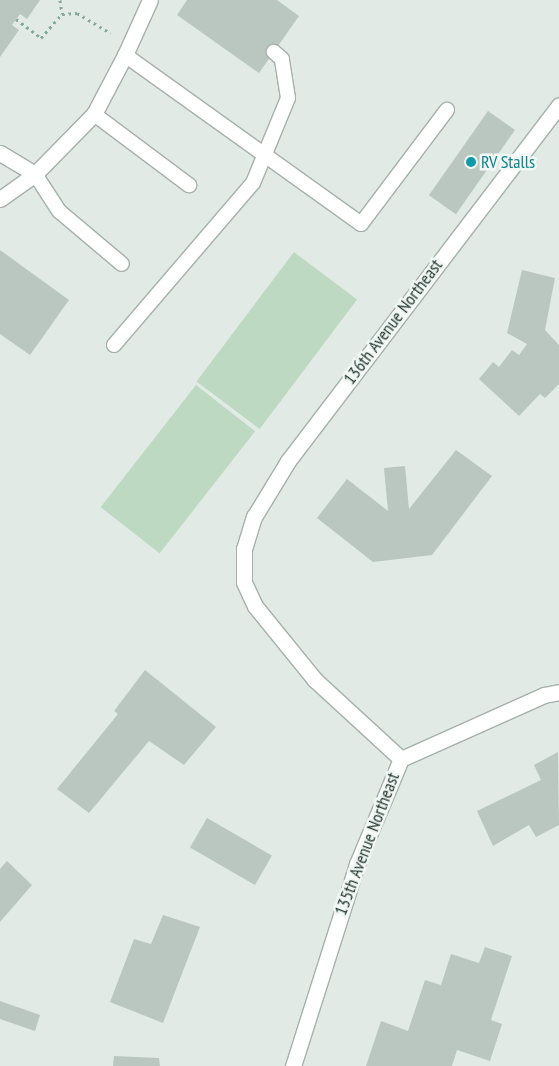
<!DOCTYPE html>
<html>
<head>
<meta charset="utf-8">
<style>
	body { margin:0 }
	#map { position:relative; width:559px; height:1066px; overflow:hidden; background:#e1eae5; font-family:"PT Sans Narrow",sans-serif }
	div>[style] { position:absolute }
	.green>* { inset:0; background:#bdd9c2; transform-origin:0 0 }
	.building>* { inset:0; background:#bac7c1; transform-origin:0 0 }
	.path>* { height:3px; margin-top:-1.5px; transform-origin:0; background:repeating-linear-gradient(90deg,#86aa9b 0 2.5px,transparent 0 6.5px) }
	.roads { filter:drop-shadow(1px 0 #a5b1ab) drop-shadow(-1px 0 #a5b1ab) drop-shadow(0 1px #a5b1ab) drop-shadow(0 -1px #a5b1ab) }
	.lane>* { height:14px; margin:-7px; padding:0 7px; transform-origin:7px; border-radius:7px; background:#fff }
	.street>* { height:15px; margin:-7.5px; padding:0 7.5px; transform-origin:7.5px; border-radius:7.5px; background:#fff }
	.dots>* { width:14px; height:14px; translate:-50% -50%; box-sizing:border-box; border:2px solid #f1f7f4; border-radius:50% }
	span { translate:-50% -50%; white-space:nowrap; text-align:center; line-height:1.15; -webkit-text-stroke:5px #f1f7f4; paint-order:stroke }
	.culture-label { font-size:18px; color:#0d838f }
	.left { translate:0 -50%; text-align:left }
	.street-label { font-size:18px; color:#243931 }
</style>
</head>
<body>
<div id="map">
	<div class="green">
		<div style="left:294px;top:252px;width:79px;height:162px;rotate:37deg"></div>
		<div style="left:196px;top:385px;width:75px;height:155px;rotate:38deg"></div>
	</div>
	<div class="building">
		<div style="clip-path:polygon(0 0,40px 0,27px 19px,20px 14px,12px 25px,19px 30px,0 57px)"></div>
		<div style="clip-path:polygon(187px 0,277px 0,299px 16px,259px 73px,177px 15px)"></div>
		<div style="left:488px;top:111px;width:33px;height:103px;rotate:35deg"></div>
		<div style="clip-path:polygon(0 250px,69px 300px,30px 355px,0 334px)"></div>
		<div style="clip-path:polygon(522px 270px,555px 278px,545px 330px,559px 345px,559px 384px,545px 398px,540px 394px,519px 416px,479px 379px,493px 362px,499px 367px,512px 350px,519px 355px,527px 344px,507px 333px)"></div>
		<div style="clip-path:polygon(456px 450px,492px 476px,432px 555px,373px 562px,317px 518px,347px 479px,388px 511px,384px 468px,405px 466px,409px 509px)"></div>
		<div style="clip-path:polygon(145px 670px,216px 727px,184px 765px,149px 741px,89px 813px,57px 789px,118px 714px,114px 711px)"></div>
		<div style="clip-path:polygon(558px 752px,559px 825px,536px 837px,529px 825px,493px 846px,477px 811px,541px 780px,534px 765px)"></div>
		<div style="left:207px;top:818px;width:75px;height:34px;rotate:30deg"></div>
		<div style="clip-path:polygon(7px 861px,32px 885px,0 922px,0 869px)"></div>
		<div style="clip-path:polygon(163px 915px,200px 927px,163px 1023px,110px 1002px,134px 939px,151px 944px)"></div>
		<div style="clip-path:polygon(485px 947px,512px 956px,491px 1020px,502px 1024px,490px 1061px,457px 1050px,452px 1066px,366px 1066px,381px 1021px,408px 1031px,425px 980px,441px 985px,451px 954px,479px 963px)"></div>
		<div style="clip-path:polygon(0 1001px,40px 1015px,35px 1031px,0 1019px)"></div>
		<div style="clip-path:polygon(114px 1056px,159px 1058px,160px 1066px,113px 1066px)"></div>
	</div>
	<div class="path">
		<div style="left:60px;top:0;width:14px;rotate:82deg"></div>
		<div style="left:16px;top:19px;width:31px;rotate:37deg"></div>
		<div style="left:41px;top:38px;width:32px;rotate:-49deg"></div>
		<div style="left:62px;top:14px;width:15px;rotate:-4deg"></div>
		<div style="left:77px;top:13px;width:39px;rotate:31deg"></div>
	</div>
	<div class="roads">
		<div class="lane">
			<div style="left:125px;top:55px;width:290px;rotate:35.6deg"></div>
			<div style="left:361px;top:224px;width:143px;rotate:-53deg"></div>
			<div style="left:94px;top:114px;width:119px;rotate:36.8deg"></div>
			<div style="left:35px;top:174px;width:44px;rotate:57deg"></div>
			<div style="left:59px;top:211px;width:82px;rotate:40.1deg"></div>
			<div style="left:114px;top:345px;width:213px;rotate:-49.4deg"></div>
			<div style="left:253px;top:183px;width:92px;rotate:-67.6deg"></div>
			<div style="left:288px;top:98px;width:39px;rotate:-99deg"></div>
			<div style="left:282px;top:59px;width:11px;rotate:-139deg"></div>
		</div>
		<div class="street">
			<div style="left:0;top:153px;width:41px;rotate:31deg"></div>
			<div style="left:0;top:199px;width:43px;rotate:-35.5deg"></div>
			<div style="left:35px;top:174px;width:84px;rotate:-45.5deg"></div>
			<div style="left:94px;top:114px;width:67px;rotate:-62.3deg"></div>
			<div style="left:125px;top:55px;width:60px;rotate:-65.6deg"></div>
			<div style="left:401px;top:759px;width:117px;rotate:-137.4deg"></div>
			<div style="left:315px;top:680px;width:95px;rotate:-129deg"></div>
			<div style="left:255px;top:606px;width:26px;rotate:-115deg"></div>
			<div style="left:244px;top:582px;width:33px;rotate:-90deg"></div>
			<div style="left:244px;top:549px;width:34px;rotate:-73deg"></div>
			<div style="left:254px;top:517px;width:66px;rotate:-58.7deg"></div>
			<div style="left:288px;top:461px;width:447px;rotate:-52.7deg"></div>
			<div style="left:293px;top:1066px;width:212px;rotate:-72.4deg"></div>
			<div style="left:357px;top:864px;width:114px;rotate:-67.3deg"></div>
			<div style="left:401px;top:759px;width:157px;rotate:-24.1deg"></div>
			<div style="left:544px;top:695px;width:15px;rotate:-11deg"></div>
		</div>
	</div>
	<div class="dots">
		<div style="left:471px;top:162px;background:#0f9aa8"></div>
	</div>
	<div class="culture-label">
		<span class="left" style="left:481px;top:162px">RV Stalls</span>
	</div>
	<div class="street-label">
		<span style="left:393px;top:322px;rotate:-53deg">136th Avenue Northeast</span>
		<span style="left:367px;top:844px;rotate:-69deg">135th Avenue Northeast</span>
	</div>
</div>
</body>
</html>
